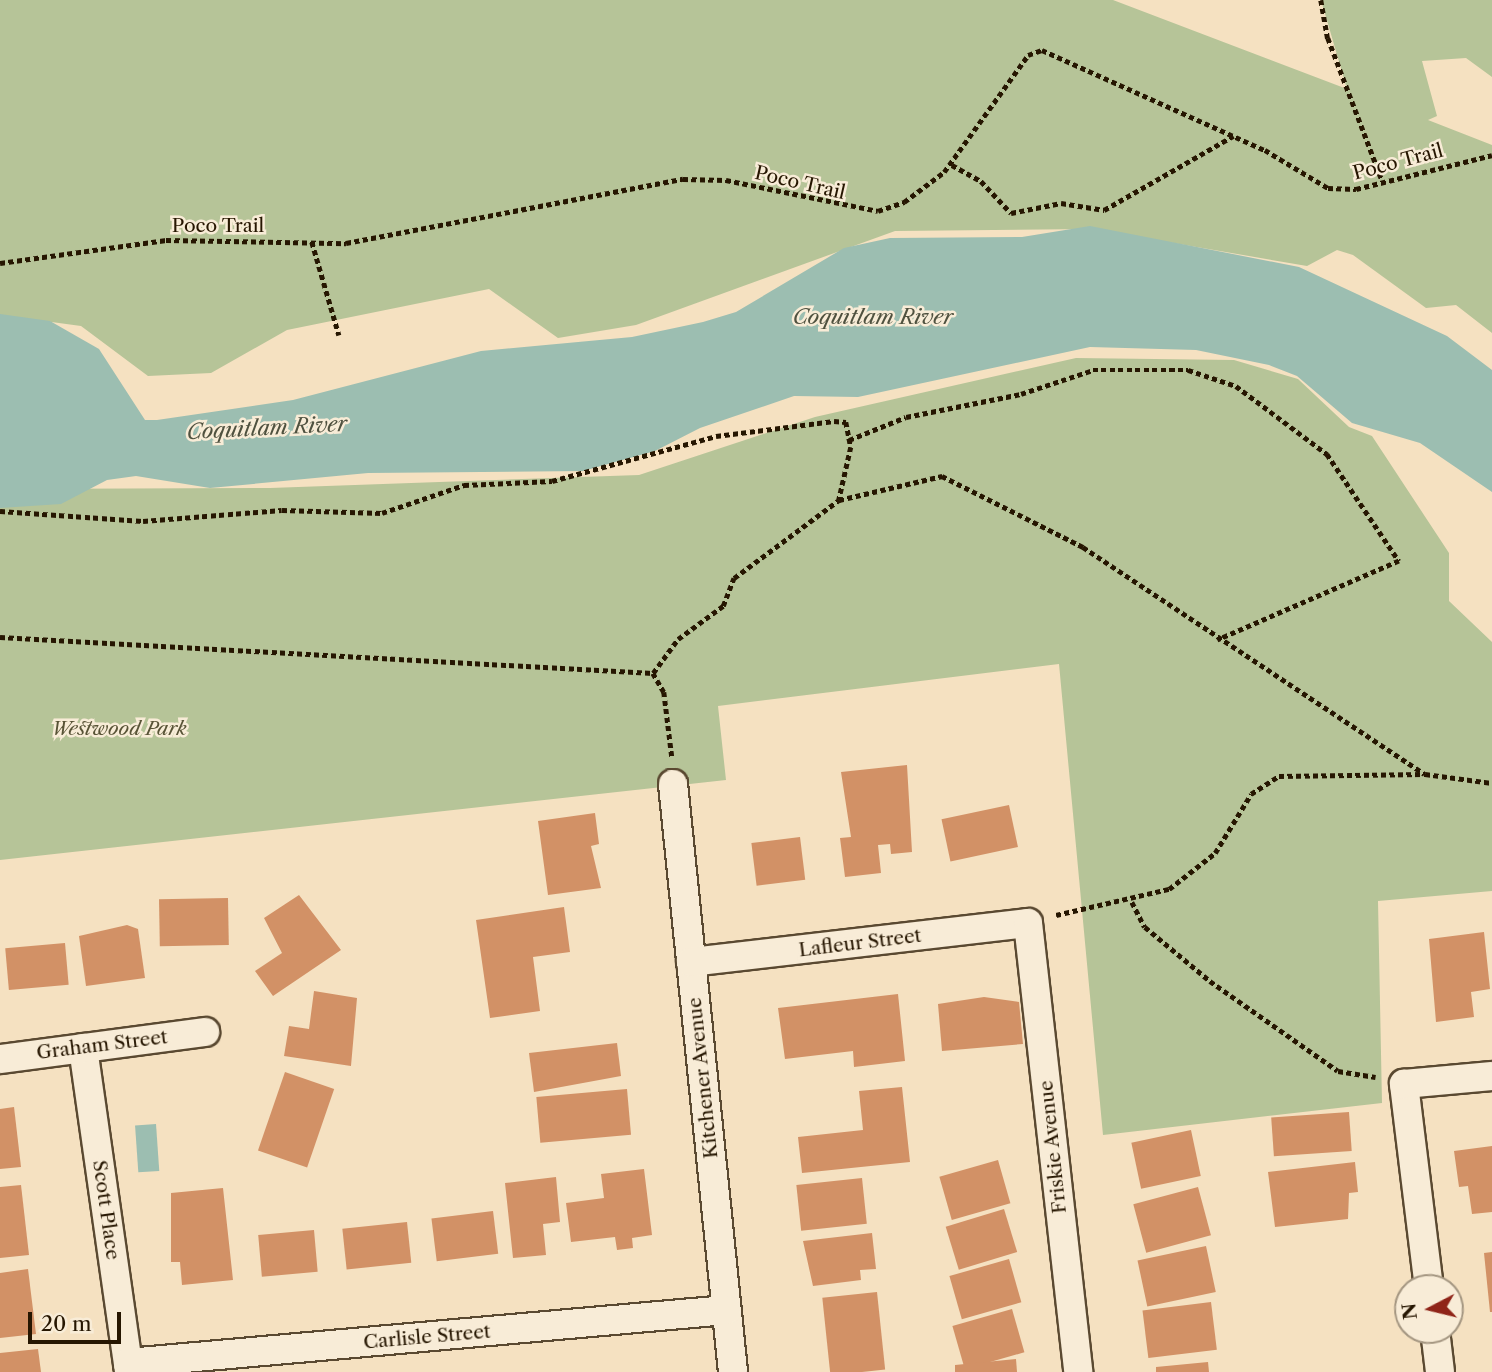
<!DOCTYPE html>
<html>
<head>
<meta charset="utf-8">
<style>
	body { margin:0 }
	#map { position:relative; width:1492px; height:1372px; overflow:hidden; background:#f5e1c1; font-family:"Libre Caslon Text",serif }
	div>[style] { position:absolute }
	.green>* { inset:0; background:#b6c498 }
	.water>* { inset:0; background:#9cbeb1; transform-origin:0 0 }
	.building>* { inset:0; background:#d29166; transform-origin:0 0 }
	.path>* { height:4.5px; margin-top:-2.25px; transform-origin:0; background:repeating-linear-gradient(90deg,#261601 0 5px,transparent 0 8.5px) }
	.roads { filter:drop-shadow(2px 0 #5a4931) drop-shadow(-2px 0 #5a4931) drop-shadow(0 2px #5a4931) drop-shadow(0 -2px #5a4931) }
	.minor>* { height:28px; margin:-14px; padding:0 14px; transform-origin:14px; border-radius:14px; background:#f8ecd7 }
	span { translate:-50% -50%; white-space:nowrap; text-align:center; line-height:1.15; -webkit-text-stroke:5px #f8ecd7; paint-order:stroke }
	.street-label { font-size:19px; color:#261601 }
	.park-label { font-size:19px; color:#585336; font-style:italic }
	.water-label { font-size:21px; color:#4f513f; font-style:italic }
	.north { position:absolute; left:1394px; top:1274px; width:70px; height:70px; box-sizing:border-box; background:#f8ecd7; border:2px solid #a49681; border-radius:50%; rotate:263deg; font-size:19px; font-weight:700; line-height:28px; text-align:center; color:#261601 }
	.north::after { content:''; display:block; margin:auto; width:24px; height:32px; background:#8f2418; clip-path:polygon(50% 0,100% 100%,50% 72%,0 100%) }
	.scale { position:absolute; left:28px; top:1312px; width:93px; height:32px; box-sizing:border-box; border:4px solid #261601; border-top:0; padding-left:9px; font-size:21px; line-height:24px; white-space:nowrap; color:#261601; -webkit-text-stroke:5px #f8ecd7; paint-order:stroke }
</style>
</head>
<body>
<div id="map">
	<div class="green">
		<div style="clip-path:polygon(0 0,1113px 0,1347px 89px,1321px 0,1492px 0,1492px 77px,1466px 58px,1422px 61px,1437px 116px,1428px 120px,1492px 145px,1492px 333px,1456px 305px,1426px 308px,1353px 255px,1337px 250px,1307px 266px,1092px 229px,895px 231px,636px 325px,558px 338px,489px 289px,287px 330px,211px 373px,148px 376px,81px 326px,0 315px)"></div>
		<div style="clip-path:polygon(1076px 358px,1234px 360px,1298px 379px,1349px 427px,1372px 436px,1449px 553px,1449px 601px,1492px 642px,1492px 891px,1378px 901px,1382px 1103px,1103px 1135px,1059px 664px,718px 706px,726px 780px,0 860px,0 489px,270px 488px,639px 475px,815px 417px)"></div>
	</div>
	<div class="water">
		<div style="clip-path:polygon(1090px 226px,1299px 267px,1447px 336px,1492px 370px,1492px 492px,1420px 443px,1352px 423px,1297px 376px,1269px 365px,1196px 350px,1090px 347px,858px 397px,794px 396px,700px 428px,655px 451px,583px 471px,368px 473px,210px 488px,136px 476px,107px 480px,61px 504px,0 508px,0 314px,50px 321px,99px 349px,145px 420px,157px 420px,293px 400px,481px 351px,632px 337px,703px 322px,736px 312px,844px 248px,890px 238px,1022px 237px)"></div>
		<div style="left:156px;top:1124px;width:47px;height:21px;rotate:86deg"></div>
	</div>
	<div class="building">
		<div style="clip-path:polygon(907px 765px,912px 852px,891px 854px,890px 844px,878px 845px,881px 873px,845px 877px,840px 838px,851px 837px,841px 772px)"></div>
		<div style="left:1009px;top:805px;width:43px;height:69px;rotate:78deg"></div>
		<div style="clip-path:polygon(595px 813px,599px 844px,591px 846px,601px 888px,548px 895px,538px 821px)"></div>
		<div style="left:800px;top:837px;width:43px;height:49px;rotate:83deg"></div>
		<div style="clip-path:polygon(299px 895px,341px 950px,273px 996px,255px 971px,282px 953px,264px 918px)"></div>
		<div style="left:228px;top:898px;width:47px;height:69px;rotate:89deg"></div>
		<div style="clip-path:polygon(564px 907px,570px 952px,533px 957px,540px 1011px,490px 1018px,476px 920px)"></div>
		<div style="clip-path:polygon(127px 925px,138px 929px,145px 978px,86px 986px,79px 936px)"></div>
		<div style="clip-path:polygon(1484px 932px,1490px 989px,1471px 992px,1474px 1017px,1436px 1022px,1429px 939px)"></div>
		<div style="left:65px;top:943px;width:42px;height:60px;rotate:85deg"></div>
		<div style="clip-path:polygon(314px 991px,357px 998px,351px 1066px,284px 1056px,289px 1026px,309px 1029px)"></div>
		<div style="clip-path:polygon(898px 994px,905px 1061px,854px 1067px,853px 1051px,785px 1059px,778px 1008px)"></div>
		<div style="clip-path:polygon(984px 997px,1019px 1002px,1023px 1044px,942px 1051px,938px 1004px)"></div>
		<div style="clip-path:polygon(617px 1043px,621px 1076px,534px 1092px,529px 1053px)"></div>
		<div style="left:285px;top:1072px;width:52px;height:83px;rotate:19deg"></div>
		<div style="clip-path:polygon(902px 1087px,910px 1162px,802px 1173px,798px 1137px,863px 1130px,859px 1091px)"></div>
		<div style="left:627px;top:1089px;width:46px;height:91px;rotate:85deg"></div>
		<div style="clip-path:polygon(14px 1107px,21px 1167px,0 1169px,0 1109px)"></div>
		<div style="left:1349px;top:1112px;width:39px;height:78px;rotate:86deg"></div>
		<div style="left:1191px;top:1130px;width:47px;height:61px;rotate:78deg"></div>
		<div style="clip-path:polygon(1492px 1146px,1492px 1212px,1472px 1214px,1468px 1186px,1459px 1187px,1454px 1151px)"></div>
		<div style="left:998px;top:1160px;width:45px;height:61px;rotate:74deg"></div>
		<div style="clip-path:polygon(1355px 1162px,1358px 1192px,1349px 1193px,1348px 1219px,1275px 1227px,1268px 1172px)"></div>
		<div style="clip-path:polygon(644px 1169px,652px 1235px,632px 1238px,633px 1248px,617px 1250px,615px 1237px,571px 1242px,566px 1203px,604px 1198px,601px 1174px)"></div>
		<div style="clip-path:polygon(556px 1177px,560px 1222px,543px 1224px,546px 1255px,513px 1258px,505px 1183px)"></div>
		<div style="left:862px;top:1178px;width:46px;height:66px;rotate:84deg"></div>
		<div style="clip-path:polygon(21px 1185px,29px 1255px,0 1258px,0 1187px)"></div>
		<div style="left:1198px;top:1187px;width:50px;height:67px;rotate:75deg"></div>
		<div style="clip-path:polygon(223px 1188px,233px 1280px,182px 1285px,180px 1262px,171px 1262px,171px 1193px)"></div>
		<div style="left:1004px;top:1209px;width:45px;height:61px;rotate:73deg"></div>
		<div style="left:493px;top:1211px;width:43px;height:62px;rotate:83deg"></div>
		<div style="left:407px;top:1222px;width:41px;height:65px;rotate:84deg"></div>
		<div style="left:314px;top:1230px;width:42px;height:56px;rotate:85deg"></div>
		<div style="clip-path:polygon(872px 1233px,876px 1269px,860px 1270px,861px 1280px,813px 1286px,803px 1241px)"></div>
		<div style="left:1206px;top:1246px;width:47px;height:70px;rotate:78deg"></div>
		<div style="clip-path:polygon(1492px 1252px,1492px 1312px,1490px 1312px,1484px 1253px)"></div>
		<div style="left:1009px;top:1259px;width:45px;height:62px;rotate:74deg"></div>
		<div style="clip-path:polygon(28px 1269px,36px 1334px,0 1338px,0 1273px)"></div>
		<div style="left:877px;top:1292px;width:78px;height:55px;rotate:84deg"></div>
		<div style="left:1211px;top:1302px;width:48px;height:69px;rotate:83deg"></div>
		<div style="left:1012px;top:1309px;width:45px;height:62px;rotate:74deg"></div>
		<div style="clip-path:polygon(38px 1349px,41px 1372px,0 1372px,0 1353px)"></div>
		<div style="clip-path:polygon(1016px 1359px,1017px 1372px,955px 1372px,955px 1365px)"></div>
		<div style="clip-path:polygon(1208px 1362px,1209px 1372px,1156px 1372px,1156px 1367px)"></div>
	</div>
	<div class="path">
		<div style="left:1321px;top:0;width:39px;rotate:80deg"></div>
		<div style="left:1328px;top:38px;width:152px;rotate:69.2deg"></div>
		<div style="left:952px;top:165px;width:33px;rotate:29deg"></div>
		<div style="left:981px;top:181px;width:44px;rotate:46.8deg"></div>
		<div style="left:1011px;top:213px;width:51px;rotate:-11.3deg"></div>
		<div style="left:1061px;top:203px;width:44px;rotate:9.2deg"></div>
		<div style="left:1104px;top:210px;width:149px;rotate:-29.8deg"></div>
		<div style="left:312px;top:242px;width:97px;rotate:73.8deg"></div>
		<div style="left:0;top:263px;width:168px;rotate:-7.9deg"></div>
		<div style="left:166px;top:240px;width:180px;rotate:1deg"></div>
		<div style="left:346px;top:243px;width:343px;rotate:-10.8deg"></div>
		<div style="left:683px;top:179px;width:43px;rotate:1.3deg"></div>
		<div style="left:726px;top:180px;width:155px;rotate:11.5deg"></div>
		<div style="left:878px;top:211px;width:28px;rotate:-19deg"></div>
		<div style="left:904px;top:202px;width:50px;rotate:-36.9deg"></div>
		<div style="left:944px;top:172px;width:144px;rotate:-54.3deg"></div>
		<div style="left:1028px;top:55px;width:15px;rotate:-20deg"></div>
		<div style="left:1042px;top:50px;width:244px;rotate:24.2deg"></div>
		<div style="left:1265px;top:150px;width:74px;rotate:31.1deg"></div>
		<div style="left:1328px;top:188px;width:28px;rotate:2deg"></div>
		<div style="left:1356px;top:189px;width:140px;rotate:-14deg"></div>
		<div style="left:849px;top:440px;width:61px;rotate:-22deg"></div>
		<div style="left:906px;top:417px;width:117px;rotate:-11.3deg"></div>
		<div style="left:1021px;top:394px;width:76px;rotate:-18.4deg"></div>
		<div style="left:1093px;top:370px;width:95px"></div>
		<div style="left:1188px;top:370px;width:51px;rotate:18.4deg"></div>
		<div style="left:1236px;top:386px;width:114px;rotate:36.8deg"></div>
		<div style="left:1327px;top:454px;width:129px;rotate:56.1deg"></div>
		<div style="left:1399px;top:561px;width:198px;rotate:156.5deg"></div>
		<div style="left:0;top:511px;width:143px;rotate:4deg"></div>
		<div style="left:143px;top:521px;width:139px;rotate:-4.5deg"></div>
		<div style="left:282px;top:510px;width:100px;rotate:1.7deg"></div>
		<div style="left:382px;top:513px;width:87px;rotate:-18.9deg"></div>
		<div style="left:464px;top:485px;width:88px;rotate:-2.6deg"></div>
		<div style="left:552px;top:481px;width:170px;rotate:-15.3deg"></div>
		<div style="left:716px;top:436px;width:119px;rotate:-7.2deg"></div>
		<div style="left:834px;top:421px;width:12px;rotate:5deg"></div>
		<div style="left:846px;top:422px;width:25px;rotate:79deg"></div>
		<div style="left:851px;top:447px;width:54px;rotate:102.8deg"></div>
		<div style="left:0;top:637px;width:654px;rotate:3.16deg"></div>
		<div style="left:653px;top:673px;width:22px;rotate:60deg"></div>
		<div style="left:664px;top:692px;width:65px;rotate:83deg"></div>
		<div style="left:653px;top:673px;width:42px;rotate:-53.7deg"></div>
		<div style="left:678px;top:639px;width:56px;rotate:-36.3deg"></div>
		<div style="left:723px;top:606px;width:30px;rotate:-69deg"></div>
		<div style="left:734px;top:578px;width:131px;rotate:-36.6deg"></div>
		<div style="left:839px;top:500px;width:106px;rotate:-13.1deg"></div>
		<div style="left:942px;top:476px;width:158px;rotate:26.7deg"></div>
		<div style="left:1083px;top:547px;width:410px;rotate:33.6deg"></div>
		<div style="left:1132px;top:902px;width:28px;rotate:63deg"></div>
		<div style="left:1145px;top:927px;width:85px;rotate:39.7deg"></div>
		<div style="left:1210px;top:981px;width:156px;rotate:35.1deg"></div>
		<div style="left:1338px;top:1071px;width:38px;rotate:9deg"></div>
		<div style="left:1056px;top:915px;width:116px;rotate:-13deg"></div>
		<div style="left:1169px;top:889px;width:58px;rotate:-38deg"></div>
		<div style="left:1215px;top:853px;width:69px;rotate:-58.6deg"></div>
		<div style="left:1251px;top:794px;width:33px;rotate:-33deg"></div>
		<div style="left:1279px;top:776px;width:146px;rotate:-0.8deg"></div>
		<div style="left:1425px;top:774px;width:68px;rotate:7.7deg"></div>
	</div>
	<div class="roads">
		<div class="minor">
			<div style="left:673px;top:784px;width:591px;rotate:84.17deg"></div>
			<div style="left:691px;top:962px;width:339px;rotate:-6.6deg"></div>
			<div style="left:1028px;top:923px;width:452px;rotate:83.6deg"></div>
			<div style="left:83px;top:1048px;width:327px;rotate:81.9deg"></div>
			<div style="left:0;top:1059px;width:207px;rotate:-7.5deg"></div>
			<div style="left:1429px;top:1288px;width:206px;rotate:-97deg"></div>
			<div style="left:1404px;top:1084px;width:88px;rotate:-5.2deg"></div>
			<div style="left:1435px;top:1330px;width:42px;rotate:83.2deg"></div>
			<div style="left:128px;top:1363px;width:601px;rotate:-5.06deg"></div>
		</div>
	</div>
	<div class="street-label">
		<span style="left:1398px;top:162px;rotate:-15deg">Poco Trail</span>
		<span style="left:800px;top:183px;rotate:13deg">Poco Trail</span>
		<span style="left:218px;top:226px">Poco Trail</span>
		<span style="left:860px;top:943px;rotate:-7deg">Lafleur Street</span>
		<span style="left:102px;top:1045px;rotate:-7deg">Graham Street</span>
		<span style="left:703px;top:1078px;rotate:-96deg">Kitchener Avenue</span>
		<span style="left:1053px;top:1147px;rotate:-96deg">Friskie Avenue</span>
		<span style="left:106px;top:1210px;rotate:82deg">Scott Place</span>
		<span style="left:427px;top:1337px;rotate:-5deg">Carlisle Street</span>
	</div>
	<div class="park-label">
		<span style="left:119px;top:729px">Westwood Park</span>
	</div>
	<div class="water-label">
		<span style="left:873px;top:317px">Coquitlam River</span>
		<span style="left:267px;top:428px;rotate:-3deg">Coquitlam River</span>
	</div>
	<div class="north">N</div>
	<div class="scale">20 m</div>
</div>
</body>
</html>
